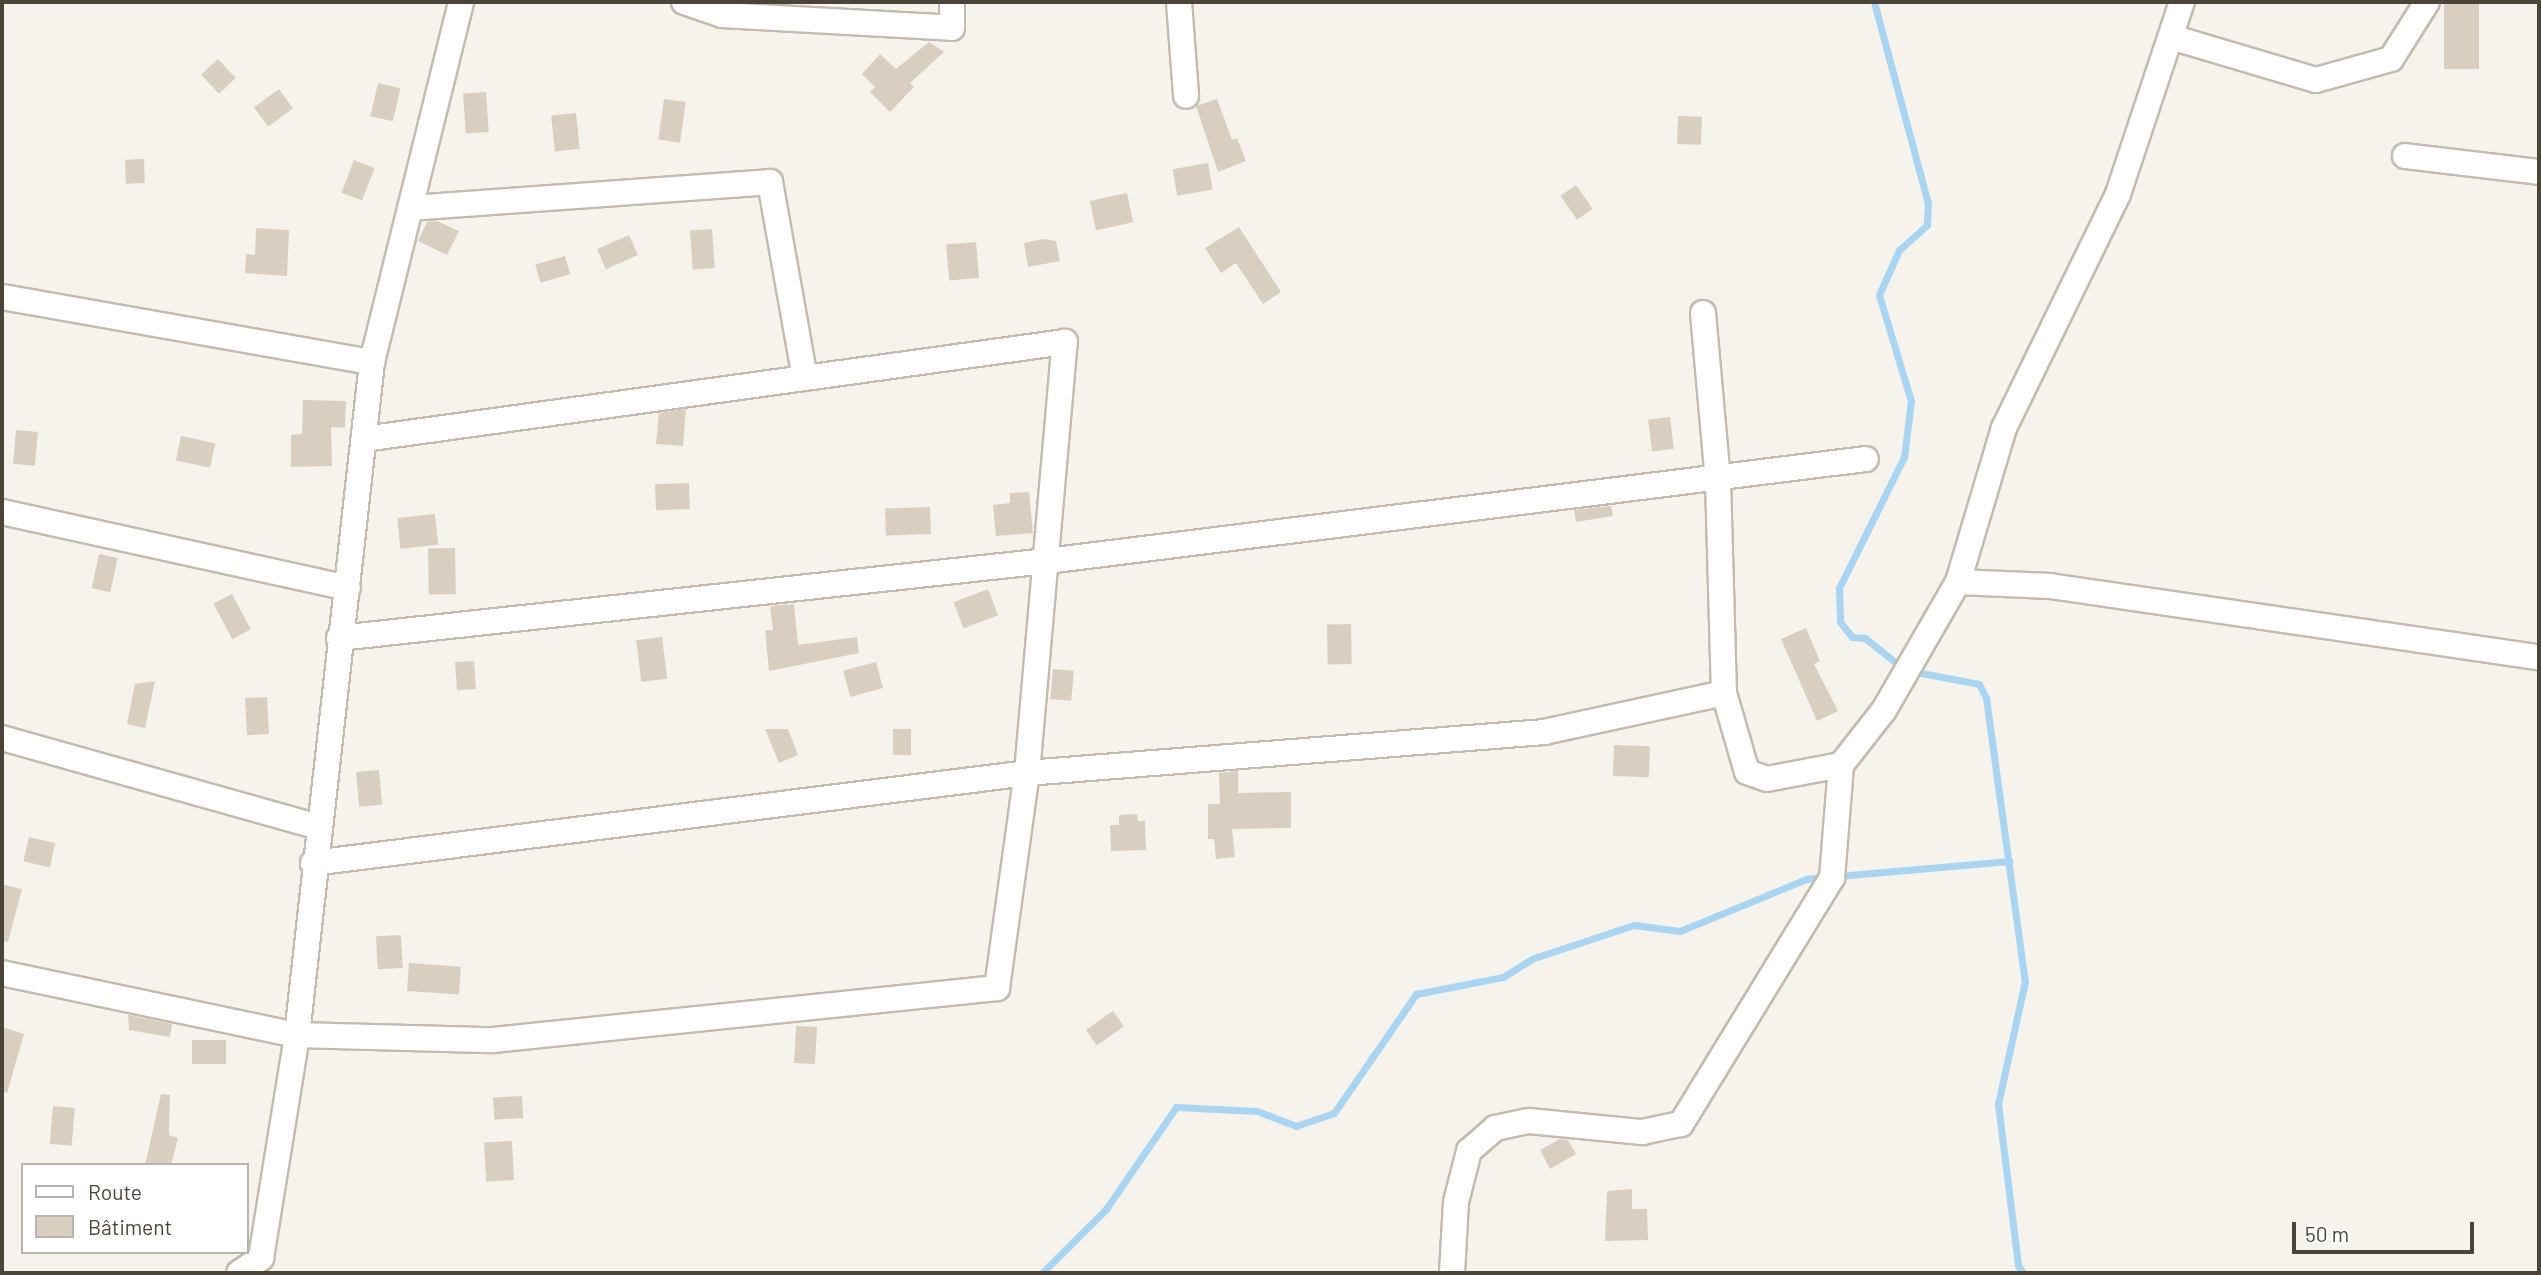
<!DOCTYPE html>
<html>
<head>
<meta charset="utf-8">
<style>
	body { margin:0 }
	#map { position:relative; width:2541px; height:1275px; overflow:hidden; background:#f6f3ec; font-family:Barlow,sans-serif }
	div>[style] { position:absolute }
	.stream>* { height:7px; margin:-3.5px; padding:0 3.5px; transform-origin:3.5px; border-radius:3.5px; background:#a9d4f2 }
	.building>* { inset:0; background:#d8cfc1; transform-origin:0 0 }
	.roads { filter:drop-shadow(2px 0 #c2bbae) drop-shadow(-2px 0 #c2bbae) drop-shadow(0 2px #c2bbae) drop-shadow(0 -2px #c2bbae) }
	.minor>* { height:24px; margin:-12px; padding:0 12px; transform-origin:12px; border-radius:12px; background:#fff }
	span { translate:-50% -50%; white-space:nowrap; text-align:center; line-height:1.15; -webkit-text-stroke:5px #fff; paint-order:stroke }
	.frame { position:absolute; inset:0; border:4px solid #4b4439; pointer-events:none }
	.legend { position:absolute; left:21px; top:1163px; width:228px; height:91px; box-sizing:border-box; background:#fff; border:2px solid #b7b4b0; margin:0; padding:9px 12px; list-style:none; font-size:21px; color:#4b4439 }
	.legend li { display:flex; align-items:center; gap:14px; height:35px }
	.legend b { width:35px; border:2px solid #b7b4b0 }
	.scale { position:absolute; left:2292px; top:1222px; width:182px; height:32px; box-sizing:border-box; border:4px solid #4b4439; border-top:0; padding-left:9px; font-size:21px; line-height:24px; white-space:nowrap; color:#4b4439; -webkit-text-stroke:5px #fff; paint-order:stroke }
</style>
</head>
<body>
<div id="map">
	<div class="stream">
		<div style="left:1874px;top:2px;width:208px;rotate:75deg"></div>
		<div style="left:1928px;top:203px;width:22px;rotate:93deg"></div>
		<div style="left:1927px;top:225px;width:38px;rotate:138deg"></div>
		<div style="left:1899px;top:250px;width:49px;rotate:114deg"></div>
		<div style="left:1879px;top:295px;width:111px;rotate:73.2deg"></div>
		<div style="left:1911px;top:401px;width:56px;rotate:97.1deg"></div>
		<div style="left:1904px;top:457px;width:146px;rotate:116.4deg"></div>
		<div style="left:1839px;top:588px;width:34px;rotate:88deg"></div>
		<div style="left:1840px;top:622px;width:19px;rotate:51deg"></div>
		<div style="left:1852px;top:637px;width:13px;rotate:4deg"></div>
		<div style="left:1865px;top:638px;width:51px;rotate:38.7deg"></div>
		<div style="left:1905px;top:670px;width:75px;rotate:10.7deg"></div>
		<div style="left:1979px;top:684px;width:16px;rotate:63deg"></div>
		<div style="left:1986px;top:698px;width:286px;rotate:82.2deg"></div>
		<div style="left:2025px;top:981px;width:126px;rotate:102.4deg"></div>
		<div style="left:1998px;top:1104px;width:162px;rotate:82.9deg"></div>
		<div style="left:2018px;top:1265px;width:9px;rotate:58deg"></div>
		<div style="left:1838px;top:876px;width:172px;rotate:-5deg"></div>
		<div style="left:1042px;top:1273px;width:91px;rotate:-45deg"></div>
		<div style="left:1106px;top:1209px;width:124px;rotate:-55.5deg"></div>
		<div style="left:1176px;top:1107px;width:81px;rotate:2.8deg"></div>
		<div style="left:1257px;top:1111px;width:42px;rotate:21deg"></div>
		<div style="left:1296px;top:1126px;width:40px;rotate:-18.9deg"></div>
		<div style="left:1334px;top:1113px;width:145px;rotate:-55.4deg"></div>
		<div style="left:1416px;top:994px;width:89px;rotate:-11.1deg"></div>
		<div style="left:1503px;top:977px;width:36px;rotate:-32deg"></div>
		<div style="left:1534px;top:958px;width:105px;rotate:-18.3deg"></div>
		<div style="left:1634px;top:925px;width:46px;rotate:7.4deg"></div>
		<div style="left:1680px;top:931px;width:136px;rotate:-22.4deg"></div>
		<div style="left:1806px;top:879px;width:20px;rotate:-6deg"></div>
	</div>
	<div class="building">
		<div style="left:2444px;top:2px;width:35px;height:67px"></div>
		<div style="clip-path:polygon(929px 42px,944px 52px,910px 83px,914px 87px,890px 112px,870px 92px,875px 87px,862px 74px,880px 54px,896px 69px)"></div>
		<div style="left:218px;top:59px;width:26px;height:23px;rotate:47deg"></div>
		<div style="left:378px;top:83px;width:23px;height:34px;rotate:13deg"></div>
		<div style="left:279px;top:89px;width:24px;height:31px;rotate:54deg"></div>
		<div style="left:486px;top:92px;width:40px;height:23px;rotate:86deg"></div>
		<div style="left:664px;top:99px;width:22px;height:41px;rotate:8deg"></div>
		<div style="clip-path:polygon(1217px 99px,1232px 140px,1237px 138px,1246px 161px,1218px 172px,1196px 106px)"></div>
		<div style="left:576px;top:113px;width:36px;height:25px;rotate:84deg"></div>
		<div style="left:1678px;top:116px;width:24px;height:28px;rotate:2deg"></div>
		<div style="left:144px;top:159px;width:24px;height:19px;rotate:88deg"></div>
		<div style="left:354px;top:160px;width:22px;height:35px;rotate:21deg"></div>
		<div style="left:1208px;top:163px;width:27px;height:36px;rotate:80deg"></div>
		<div style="left:1576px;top:185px;width:29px;height:19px;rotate:55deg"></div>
		<div style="left:1127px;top:193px;width:30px;height:38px;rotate:78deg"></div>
		<div style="clip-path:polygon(437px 221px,459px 231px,447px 255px,418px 241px,427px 222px)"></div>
		<div style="clip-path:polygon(1239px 227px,1281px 292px,1263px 304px,1236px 263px,1221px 273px,1205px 248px)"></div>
		<div style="clip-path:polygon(256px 228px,289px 230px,287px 276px,245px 273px,246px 254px,255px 255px)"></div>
		<div style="left:712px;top:229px;width:39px;height:22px;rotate:86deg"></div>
		<div style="left:629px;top:235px;width:22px;height:35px;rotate:66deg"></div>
		<div style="clip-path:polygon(1043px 239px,1056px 241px,1060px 261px,1028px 267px,1024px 243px)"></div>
		<div style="left:976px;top:242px;width:36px;height:30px;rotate:85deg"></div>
		<div style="left:565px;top:256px;width:19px;height:31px;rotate:74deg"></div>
		<div style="clip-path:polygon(303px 400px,346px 401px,345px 428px,331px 427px,332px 466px,291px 467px,291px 435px,302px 434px)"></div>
		<div style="clip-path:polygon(686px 409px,683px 446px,656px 444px,659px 413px)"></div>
		<div style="left:1670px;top:417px;width:32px;height:22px;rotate:83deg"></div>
		<div style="left:16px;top:430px;width:22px;height:34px;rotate:5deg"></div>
		<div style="left:181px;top:436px;width:35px;height:25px;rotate:12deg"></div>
		<div style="left:689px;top:483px;width:26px;height:34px;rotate:88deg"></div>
		<div style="clip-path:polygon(1029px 492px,1033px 533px,996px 536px,993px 505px,1010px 503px,1010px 493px)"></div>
		<div style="clip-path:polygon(1611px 506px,1613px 516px,1576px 522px,1574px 510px)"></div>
		<div style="left:930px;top:507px;width:27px;height:45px;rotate:88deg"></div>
		<div style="left:435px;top:514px;width:31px;height:38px;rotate:84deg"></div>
		<div style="left:455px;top:548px;width:46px;height:27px;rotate:89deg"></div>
		<div style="left:99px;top:554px;width:19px;height:35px;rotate:12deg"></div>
		<div style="left:988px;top:589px;width:28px;height:37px;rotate:69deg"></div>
		<div style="left:232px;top:594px;width:40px;height:21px;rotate:62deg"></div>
		<div style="clip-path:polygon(794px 604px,798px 645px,857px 637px,859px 653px,769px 671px,765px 630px,773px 630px,770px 606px)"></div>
		<div style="left:1351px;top:624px;width:40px;height:24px;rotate:89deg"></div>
		<div style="clip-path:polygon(1806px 628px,1820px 661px,1814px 664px,1838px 711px,1817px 721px,1781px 639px)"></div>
		<div style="left:662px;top:637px;width:42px;height:26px;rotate:83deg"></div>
		<div style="left:474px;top:661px;width:28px;height:19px;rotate:86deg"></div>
		<div style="left:876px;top:662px;width:27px;height:34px;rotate:75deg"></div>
		<div style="left:1053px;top:669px;width:21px;height:30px;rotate:5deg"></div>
		<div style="clip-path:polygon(155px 681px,145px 728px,127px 724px,135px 684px)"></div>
		<div style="left:267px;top:697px;width:37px;height:22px;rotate:87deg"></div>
		<div style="clip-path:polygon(765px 729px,788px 729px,798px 755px,779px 763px)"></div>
		<div style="left:893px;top:729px;width:18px;height:26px"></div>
		<div style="left:1614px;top:745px;width:36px;height:31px;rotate:2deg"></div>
		<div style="left:379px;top:770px;width:35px;height:23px;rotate:85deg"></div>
		<div style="clip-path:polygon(1238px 771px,1238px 793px,1291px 792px,1291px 828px,1232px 829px,1235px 857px,1216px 859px,1214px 839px,1208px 839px,1208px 804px,1220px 804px,1219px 773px)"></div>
		<div style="clip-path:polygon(1137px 814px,1138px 821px,1145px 821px,1146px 850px,1111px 851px,1110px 825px,1119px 825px,1119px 815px)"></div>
		<div style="left:29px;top:837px;width:27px;height:25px;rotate:13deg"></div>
		<div style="clip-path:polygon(2px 884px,22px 889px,8px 942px,2px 941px)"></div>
		<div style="left:401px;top:935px;width:33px;height:25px;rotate:87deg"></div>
		<div style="left:409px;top:963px;width:52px;height:28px;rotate:4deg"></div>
		<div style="left:1113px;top:1011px;width:19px;height:33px;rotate:55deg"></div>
		<div style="clip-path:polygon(128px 1015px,172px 1024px,170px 1037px,129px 1030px)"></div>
		<div style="left:796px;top:1026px;width:21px;height:37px;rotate:3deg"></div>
		<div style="clip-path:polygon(2px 1027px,24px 1034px,7px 1093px,2px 1092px)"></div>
		<div style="left:192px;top:1040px;width:34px;height:24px"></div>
		<div style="clip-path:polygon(161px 1094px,170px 1095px,169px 1135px,178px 1138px,171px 1165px,145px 1165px)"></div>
		<div style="left:522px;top:1096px;width:22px;height:29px;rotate:87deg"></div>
		<div style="left:53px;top:1106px;width:22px;height:38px;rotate:5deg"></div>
		<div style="clip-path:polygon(1560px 1139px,1568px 1140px,1576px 1154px,1550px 1169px,1540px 1150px)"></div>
		<div style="left:512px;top:1141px;width:39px;height:28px;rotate:87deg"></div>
		<div style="clip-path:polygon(1632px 1189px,1632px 1209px,1647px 1209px,1648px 1240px,1605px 1241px,1607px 1191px)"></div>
	</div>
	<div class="roads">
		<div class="minor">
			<div style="left:684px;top:2px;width:40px;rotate:18.9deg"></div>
			<div style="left:722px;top:15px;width:230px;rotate:3.2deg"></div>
			<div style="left:952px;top:28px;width:26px;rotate:-90deg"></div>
			<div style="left:1179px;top:2px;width:94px;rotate:85.7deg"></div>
			<div style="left:2171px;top:37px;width:151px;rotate:16.5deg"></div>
			<div style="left:2316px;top:80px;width:78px;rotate:-15.6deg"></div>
			<div style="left:2391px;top:59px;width:67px;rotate:-57.7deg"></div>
			<div style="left:2405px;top:156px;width:135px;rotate:6.8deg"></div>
			<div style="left:410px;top:208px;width:361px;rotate:-4.1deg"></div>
			<div style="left:770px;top:182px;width:199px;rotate:79.9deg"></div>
			<div style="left:2px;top:297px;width:376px;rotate:10deg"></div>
			<div style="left:1703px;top:313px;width:168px;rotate:84.9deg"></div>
			<div style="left:1718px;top:480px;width:213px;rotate:88.4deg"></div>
			<div style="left:1724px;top:693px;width:82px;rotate:73.8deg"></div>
			<div style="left:1747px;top:772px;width:21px;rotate:19deg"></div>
			<div style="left:1767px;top:779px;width:75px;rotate:-10.7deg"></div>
			<div style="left:2px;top:512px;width:354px;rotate:12.4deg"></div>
			<div style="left:1958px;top:582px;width:92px;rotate:2.5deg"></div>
			<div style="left:2050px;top:586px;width:494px;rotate:8.3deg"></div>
			<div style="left:339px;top:638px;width:712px;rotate:-6.21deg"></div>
			<div style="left:1047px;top:561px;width:825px;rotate:-7.1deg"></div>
			<div style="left:2px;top:738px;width:328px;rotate:15.7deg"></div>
			<div style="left:313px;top:863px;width:720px;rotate:-7.18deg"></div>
			<div style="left:1027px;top:773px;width:519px;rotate:-4.53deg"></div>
			<div style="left:1544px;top:732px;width:184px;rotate:-12.2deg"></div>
			<div style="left:2px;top:973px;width:301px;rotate:11.9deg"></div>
			<div style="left:297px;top:1035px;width:196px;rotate:1.5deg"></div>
			<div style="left:493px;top:1040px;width:507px;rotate:-5.89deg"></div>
			<div style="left:997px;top:988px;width:217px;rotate:-82.1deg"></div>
			<div style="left:1027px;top:773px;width:433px;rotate:-85deg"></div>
			<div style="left:1065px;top:342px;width:708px;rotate:172.12deg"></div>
			<div style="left:239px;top:1273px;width:27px;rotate:-34deg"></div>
			<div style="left:261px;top:1258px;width:226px;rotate:-80.8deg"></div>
			<div style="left:297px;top:1035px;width:677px;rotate:-83.64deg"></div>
			<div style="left:372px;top:362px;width:371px;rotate:-76.1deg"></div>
			<div style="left:1452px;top:1273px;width:71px;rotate:-86.8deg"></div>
			<div style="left:1456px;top:1202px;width:53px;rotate:-75.7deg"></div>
			<div style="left:1469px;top:1151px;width:35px;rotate:-41deg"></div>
			<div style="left:1495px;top:1128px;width:35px;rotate:-12deg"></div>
			<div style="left:1529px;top:1121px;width:114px;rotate:5.6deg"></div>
			<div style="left:1642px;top:1132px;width:40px;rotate:-12deg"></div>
			<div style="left:1681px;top:1124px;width:289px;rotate:-58.5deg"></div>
			<div style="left:1832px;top:878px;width:113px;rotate:-85.4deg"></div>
			<div style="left:1841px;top:765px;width:70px;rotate:-52deg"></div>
			<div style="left:1884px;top:710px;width:148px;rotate:-60deg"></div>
			<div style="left:1958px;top:582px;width:161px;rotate:-73.4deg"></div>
			<div style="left:2004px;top:428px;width:260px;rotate:-64deg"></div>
			<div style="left:2118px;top:194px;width:202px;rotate:-71.6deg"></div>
		</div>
	</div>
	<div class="frame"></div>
	<ul class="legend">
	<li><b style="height:9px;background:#fff"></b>Route</li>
	<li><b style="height:19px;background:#d8cfc1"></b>Bâtiment</li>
	</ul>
	<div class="scale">50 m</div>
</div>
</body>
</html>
